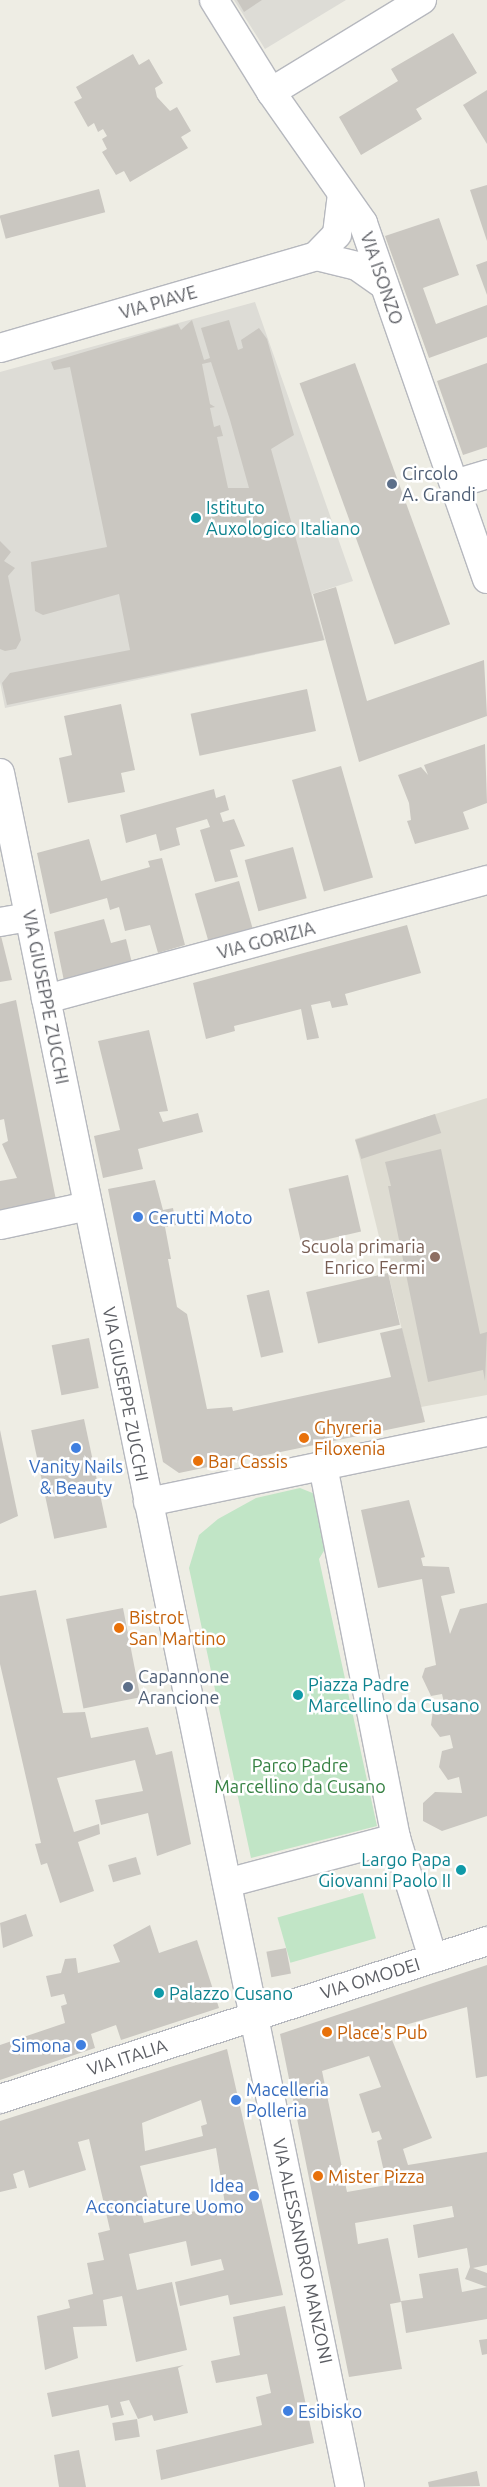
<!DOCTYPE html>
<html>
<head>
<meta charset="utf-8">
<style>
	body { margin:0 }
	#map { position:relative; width:487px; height:2487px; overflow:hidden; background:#eeede4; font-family:Ubuntu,sans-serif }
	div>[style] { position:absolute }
	.industrial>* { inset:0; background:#dddcd6 }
	.education>* { inset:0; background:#dedcd2 }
	.green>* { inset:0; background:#c1e5c6; transform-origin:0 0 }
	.building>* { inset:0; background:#cac7c1; transform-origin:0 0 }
	.roads { filter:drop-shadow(1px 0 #b6b8be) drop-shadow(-1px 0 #b6b8be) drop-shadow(0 1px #b6b8be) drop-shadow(0 -1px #b6b8be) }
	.minor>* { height:28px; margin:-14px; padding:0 14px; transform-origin:14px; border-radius:14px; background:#fff }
	.dots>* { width:14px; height:14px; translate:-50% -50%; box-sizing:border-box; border:2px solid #fff; border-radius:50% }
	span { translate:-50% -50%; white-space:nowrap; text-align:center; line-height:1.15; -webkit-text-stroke:5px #fff; paint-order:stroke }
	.street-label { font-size:18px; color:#5c5e64 }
	.service-label { font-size:18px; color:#4e5e75 }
	.left { translate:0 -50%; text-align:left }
	.culture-label { font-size:18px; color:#0d838f }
	.right { translate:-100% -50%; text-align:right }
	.shop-label { font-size:18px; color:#366cbe }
	.education-label { font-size:18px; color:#785e54 }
	.food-label { font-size:18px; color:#c56008 }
	.park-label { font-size:18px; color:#368143 }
</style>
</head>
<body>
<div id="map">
	<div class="industrial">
		<div style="clip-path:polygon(234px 0,346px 0,265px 49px)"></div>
		<div style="clip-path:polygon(255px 302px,353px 581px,312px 594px,325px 640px,5px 708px,0 682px,0 372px)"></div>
	</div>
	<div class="education">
		<div style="clip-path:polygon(487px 1098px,487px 1395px,421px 1407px,355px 1139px)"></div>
	</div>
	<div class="green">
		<div style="clip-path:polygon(300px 1488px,320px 1496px,331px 1539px,319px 1559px,377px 1826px,251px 1858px,189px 1568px,199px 1535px,218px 1519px,256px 1498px)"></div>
		<div style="left:363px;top:1893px;width:47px;height:89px;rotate:74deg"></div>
	</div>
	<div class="building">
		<div style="clip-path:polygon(237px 0,262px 0,244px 12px)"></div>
		<div style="clip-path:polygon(453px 33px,477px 73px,416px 109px,422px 119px,361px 155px,339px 117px,398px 81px,391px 69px)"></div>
		<div style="clip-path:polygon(133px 54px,139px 65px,149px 59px,163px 83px,155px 88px,157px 97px,170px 111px,177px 107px,191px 131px,181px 137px,188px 148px,130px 182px,124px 171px,116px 175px,102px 152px,107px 149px,102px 139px,107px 136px,103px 129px,98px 132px,94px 123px,88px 127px,74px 102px,82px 98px,76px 87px)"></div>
		<div style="clip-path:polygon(487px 90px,487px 144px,463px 105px)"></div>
		<div style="clip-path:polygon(487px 185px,487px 241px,470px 190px)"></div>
		<div style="left:99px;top:189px;width:24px;height:103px;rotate:75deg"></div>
		<div style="clip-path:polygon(439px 218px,459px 275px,423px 288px,436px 324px,487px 305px,487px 337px,429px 358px,385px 236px)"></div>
		<div style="clip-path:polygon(487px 261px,487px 295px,476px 265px)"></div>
		<div style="clip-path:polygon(evenodd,192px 320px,204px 360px,210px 358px,201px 328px,229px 320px,238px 350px,243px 348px,241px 340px,259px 328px,267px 339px,294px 435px,271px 449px,324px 640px,7px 705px,2px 683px,10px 673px,130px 650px,119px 594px,43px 615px,35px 611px,31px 562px,107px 547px,70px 367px,54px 370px,51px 362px,178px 324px,181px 330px,192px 320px,211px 362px,230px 420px,249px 488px,228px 488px,217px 437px,223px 436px,220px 425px,214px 427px,210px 408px,215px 407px,210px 404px,202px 364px,211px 362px)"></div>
		<div style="left:355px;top:363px;width:278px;height:59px;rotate:70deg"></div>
		<div style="clip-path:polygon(487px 363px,487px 447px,463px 455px,437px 381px)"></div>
		<div style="clip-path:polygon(0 541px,11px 552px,4px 561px,15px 568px,8px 576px,21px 640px,16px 649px,5px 651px,0 649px)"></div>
		<div style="clip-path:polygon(336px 587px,367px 701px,484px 660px,487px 716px,359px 762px,313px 594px)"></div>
		<div style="left:307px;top:689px;width:43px;height:119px;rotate:78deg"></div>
		<div style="clip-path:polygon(121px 704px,135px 770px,121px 773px,125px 792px,68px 803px,59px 758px,72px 755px,64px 716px)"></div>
		<div style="clip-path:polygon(485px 744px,487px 803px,463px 812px,469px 829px,415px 844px,407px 821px,411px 820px,409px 803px,398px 775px,421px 767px,428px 775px,424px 765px)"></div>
		<div style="left:341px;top:766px;width:116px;height:51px;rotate:74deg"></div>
		<div style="clip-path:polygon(214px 789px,216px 798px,225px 795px,229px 810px,220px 813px,223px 822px,234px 819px,245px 846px,230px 850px,238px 877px,215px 882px,200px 830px,210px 827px,207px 819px,176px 828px,180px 845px,160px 851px,156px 834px,126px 843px,120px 815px)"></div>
		<div style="clip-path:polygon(89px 839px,101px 881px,150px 867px,148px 861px,162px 858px,185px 945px,158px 953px,150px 925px,125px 931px,119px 907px,110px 910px,107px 898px,50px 914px,37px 853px)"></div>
		<div style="left:293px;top:847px;width:53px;height:50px;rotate:75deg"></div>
		<div style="left:239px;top:881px;width:50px;height:46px;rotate:74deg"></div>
		<div style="clip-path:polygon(104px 919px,111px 943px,126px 939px,132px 963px,64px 981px,54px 932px)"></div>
		<div style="clip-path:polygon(407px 925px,421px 973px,345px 994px,348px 1005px,332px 1008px,330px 1001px,311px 1005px,319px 1038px,307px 1040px,301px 1009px,234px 1026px,235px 1031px,206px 1039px,193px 983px)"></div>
		<div style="clip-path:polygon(0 932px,12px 980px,0 982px)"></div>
		<div style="clip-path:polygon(16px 1000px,56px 1200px,0 1210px,0 1181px,17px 1178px,2px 1144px,8px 1141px,4px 1119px,0 1120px,0 1004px)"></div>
		<div style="clip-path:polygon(149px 1030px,168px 1111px,159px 1112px,163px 1122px,198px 1113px,203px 1132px,138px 1149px,143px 1169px,103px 1178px,94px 1136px,120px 1130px,98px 1041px)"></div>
		<div style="left:435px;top:1114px;width:20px;height:84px;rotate:72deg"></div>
		<div style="clip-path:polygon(441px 1149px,480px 1334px,487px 1332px,485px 1381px,483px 1370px,428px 1382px,388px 1186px,391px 1186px,385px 1162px)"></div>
		<div style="left:348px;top:1175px;width:58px;height:61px;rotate:77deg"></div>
		<div style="clip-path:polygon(155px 1180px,163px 1210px,173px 1208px,176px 1225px,165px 1227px,171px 1259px,168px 1259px,177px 1307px,187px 1314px,207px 1409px,232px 1407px,233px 1411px,391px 1377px,380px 1333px,402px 1328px,425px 1422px,179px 1473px,163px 1462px,108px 1189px)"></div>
		<div style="left:388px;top:1273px;width:53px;height:84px;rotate:77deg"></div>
		<div style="left:269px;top:1290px;width:64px;height:23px;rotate:77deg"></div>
		<div style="left:89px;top:1338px;width:51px;height:38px;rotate:79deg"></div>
		<div style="left:84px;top:1419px;width:111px;height:54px;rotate:78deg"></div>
		<div style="clip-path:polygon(0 1430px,18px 1516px,0 1524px)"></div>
		<div style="clip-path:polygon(409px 1500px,425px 1557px,421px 1558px,423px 1566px,449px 1567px,455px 1593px,441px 1596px,450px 1634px,460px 1609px,487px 1603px,487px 1816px,442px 1831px,423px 1821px,423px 1803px,435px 1792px,462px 1793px,459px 1777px,448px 1780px,439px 1767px,442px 1751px,453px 1748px,450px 1735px,440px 1737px,431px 1725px,433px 1710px,445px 1707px,442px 1694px,431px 1696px,422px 1677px,425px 1668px,436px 1665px,422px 1579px,378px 1588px,361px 1510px)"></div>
		<div style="clip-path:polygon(36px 1590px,63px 1713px,85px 1712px,91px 1738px,148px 1727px,156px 1755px,172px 1751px,191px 1844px,157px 1856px,148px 1813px,101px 1825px,95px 1800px,143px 1791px,135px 1760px,57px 1778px,74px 1832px,99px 1824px,100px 1834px,78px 1842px,94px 1891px,60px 1903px,47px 1863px,41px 1865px,35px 1844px,41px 1843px,0 1664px,0 1596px)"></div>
		<div style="left:123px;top:1608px;width:91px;height:58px;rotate:79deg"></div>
		<div style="left:136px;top:1857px;width:18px;height:29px;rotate:74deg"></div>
		<div style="clip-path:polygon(26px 1914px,33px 1936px,3px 1948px,0 1923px)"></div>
		<div style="clip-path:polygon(150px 1925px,159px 1953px,197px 1940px,219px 2008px,121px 2040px,116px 2025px,91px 2034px,95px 2048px,0 2080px,0 2045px,65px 2023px,61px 2006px,67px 2004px,64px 1994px,51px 1997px,46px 1976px,61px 1973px,65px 1959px,76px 1958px,78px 1973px,120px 1962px,113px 1945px)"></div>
		<div style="left:286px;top:1948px;width:26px;height:20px;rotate:79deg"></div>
		<div style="clip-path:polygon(evenodd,487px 1965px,487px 2076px,476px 2078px,467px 2007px,388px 2030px,432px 2138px,403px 2149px,408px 2165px,487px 2152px,487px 2265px,473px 2268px,487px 2273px,487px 2319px,406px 2333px,401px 2301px,423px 2298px,419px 2274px,458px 2268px,462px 2292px,487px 2287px,465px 2279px,470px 2267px,467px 2248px,418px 2258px,413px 2225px,454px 2217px,452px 2206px,355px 2223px,358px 2244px,388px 2238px,401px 2302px,390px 2304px,402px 2369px,349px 2377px,280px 2034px,487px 1965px,369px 2056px,381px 2087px,359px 2094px,372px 2133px,379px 2131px,382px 2139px,377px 2141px,387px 2185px,347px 2192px,322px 2071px,369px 2056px)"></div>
		<div style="clip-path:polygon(evenodd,227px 2049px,283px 2295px,230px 2305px,228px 2295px,180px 2306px,175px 2282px,224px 2270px,221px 2259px,191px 2266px,186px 2241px,129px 2254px,137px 2290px,172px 2282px,187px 2350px,136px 2362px,122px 2296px,103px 2300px,107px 2326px,73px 2327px,78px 2358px,45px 2370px,37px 2316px,70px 2308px,68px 2300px,93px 2294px,87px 2263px,104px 2260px,98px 2233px,110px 2230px,89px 2139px,78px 2142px,86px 2170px,29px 2188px,24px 2170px,13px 2174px,17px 2188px,0 2192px,0 2121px,227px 2049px,201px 2100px,207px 2124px,201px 2126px,203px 2136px,145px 2151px,142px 2123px,201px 2100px,227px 2049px,216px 2148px,225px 2204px,144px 2223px,139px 2204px,149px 2202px,140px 2166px,216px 2148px)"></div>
		<div style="clip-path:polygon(285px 2306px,314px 2443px,161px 2480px,156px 2450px,262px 2425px,256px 2397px,271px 2393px,267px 2374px,216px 2383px,211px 2361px,240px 2355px,233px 2317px)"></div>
		<div style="clip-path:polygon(487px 2339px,487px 2354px,482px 2355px,479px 2340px)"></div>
		<div style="clip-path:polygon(184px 2365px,178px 2368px,188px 2413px,154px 2421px,152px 2415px,138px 2419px,129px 2400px,120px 2402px,124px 2415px,111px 2418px,108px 2405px,52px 2417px,47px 2393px)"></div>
		<div style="left:137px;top:2419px;width:18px;height:25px;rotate:81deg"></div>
		<div style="clip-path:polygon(79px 2450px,86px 2487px,59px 2487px,54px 2455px)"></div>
		<div style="clip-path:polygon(477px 2471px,480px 2486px,429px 2487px,428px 2482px)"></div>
	</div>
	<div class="roads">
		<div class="minor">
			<div style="left:214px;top:0;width:108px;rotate:58.2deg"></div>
			<div style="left:271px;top:92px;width:160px;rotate:54.9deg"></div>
			<div style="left:363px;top:223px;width:377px;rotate:70.8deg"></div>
			<div style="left:271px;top:92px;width:177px;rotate:-31.4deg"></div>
			<div style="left:316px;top:256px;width:42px;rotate:13.7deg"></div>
			<div style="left:357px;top:266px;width:33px;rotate:35deg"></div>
			<div style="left:0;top:348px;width:329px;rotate:-16.2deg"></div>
			<div style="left:316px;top:256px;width:30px;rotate:-46deg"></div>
			<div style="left:337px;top:234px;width:40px;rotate:-82.9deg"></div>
			<div style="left:455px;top:484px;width:34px;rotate:-17deg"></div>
			<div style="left:0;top:773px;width:1749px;rotate:78.46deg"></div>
			<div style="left:0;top:922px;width:29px;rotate:-10deg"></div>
			<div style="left:46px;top:999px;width:457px;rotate:-15.1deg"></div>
			<div style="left:0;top:1225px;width:90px;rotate:-12.2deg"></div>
			<div style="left:323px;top:1466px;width:379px;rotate:78.9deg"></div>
			<div style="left:396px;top:1838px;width:126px;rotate:72.9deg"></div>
			<div style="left:148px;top:1502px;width:346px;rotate:-11.7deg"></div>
			<div style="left:227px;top:1883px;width:175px;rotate:-14.9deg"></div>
			<div style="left:0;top:2099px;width:512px;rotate:-17.97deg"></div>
		</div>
	</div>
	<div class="dots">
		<div style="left:392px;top:484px;background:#5c6f8a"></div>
		<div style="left:196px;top:518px;background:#0f9aa8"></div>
		<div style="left:138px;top:1217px;background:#3f7fe0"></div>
		<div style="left:435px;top:1257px;background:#8d6e63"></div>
		<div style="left:304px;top:1438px;background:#e8710a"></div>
		<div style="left:76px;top:1448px;background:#3f7fe0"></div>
		<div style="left:198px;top:1461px;background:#e8710a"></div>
		<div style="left:119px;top:1628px;background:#e8710a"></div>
		<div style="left:128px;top:1687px;background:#5c6f8a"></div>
		<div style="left:298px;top:1695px;background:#0f9aa8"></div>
		<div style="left:461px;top:1870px;background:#0f9aa8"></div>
		<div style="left:159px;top:1993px;background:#0f9aa8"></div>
		<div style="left:327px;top:2032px;background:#e8710a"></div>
		<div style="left:81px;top:2045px;background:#3f7fe0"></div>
		<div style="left:236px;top:2100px;background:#3f7fe0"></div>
		<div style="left:318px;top:2176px;background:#e8710a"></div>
		<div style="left:254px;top:2196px;background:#3f7fe0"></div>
		<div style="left:288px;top:2411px;background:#3f7fe0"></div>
	</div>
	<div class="street-label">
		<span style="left:382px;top:278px;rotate:71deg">VIA ISONZO</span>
		<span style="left:158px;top:302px;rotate:-16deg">VIA PIAVE</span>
		<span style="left:266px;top:940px;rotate:-15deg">VIA GORIZIA</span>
		<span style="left:46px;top:997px;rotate:79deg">VIA GIUSEPPE ZUCCHI</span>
		<span style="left:126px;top:1394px;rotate:79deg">VIA GIUSEPPE ZUCCHI</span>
		<span style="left:370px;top:1978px;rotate:-17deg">VIA OMODEI</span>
		<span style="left:127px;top:2057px;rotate:-18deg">VIA ITALIA</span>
		<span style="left:303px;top:2251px;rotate:78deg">VIA ALESSANDRO MANZONI</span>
	</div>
	<div class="service-label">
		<span class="left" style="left:402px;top:484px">Circolo<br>A. Grandi</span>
		<span class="left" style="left:138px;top:1687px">Capannone<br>Arancione</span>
	</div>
	<div class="culture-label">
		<span class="left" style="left:206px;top:518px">Istituto<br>Auxologico Italiano</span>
		<span class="left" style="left:308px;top:1695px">Piazza Padre<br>Marcellino da Cusano</span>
		<span class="right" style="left:451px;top:1870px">Largo Papa<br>Giovanni Paolo II</span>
		<span class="left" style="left:169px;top:1993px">Palazzo Cusano</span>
	</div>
	<div class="shop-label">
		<span class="left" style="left:148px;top:1217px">Cerutti Moto</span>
		<span style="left:76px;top:1477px">Vanity Nails<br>&amp; Beauty</span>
		<span class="right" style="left:71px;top:2045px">Simona</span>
		<span class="left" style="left:246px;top:2100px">Macelleria<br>Polleria</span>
		<span class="right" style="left:244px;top:2196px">Idea<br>Acconciature Uomo</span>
		<span class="left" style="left:298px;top:2411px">Esibisko</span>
	</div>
	<div class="education-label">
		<span class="right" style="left:425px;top:1257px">Scuola primaria<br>Enrico Fermi</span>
	</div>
	<div class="food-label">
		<span class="left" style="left:314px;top:1438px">Ghyreria<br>Filoxenia</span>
		<span class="left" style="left:208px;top:1461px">Bar Cassis</span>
		<span class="left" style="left:129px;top:1628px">Bistrot<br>San Martino</span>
		<span class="left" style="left:337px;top:2032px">Place's Pub</span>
		<span class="left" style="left:328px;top:2176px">Mister Pizza</span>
	</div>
	<div class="park-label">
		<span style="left:300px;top:1776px">Parco Padre<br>Marcellino da Cusano</span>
	</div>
</div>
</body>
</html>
